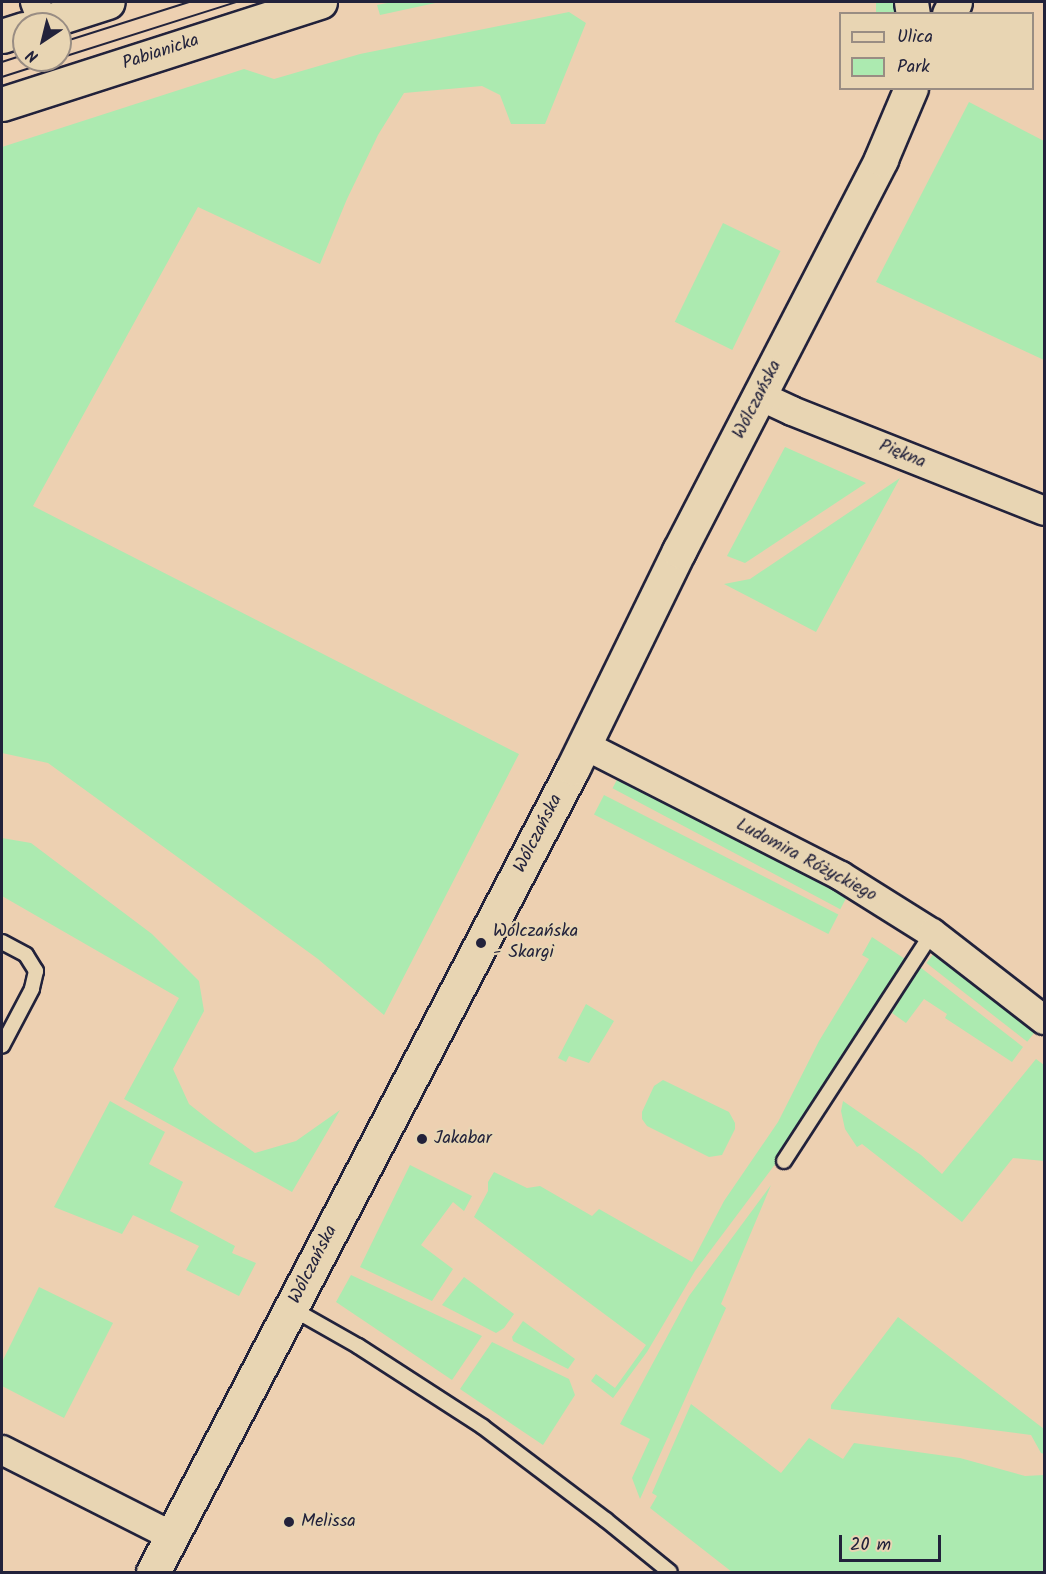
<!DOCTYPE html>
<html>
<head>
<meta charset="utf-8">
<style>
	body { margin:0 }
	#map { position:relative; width:1046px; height:1574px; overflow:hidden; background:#edd0b1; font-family:Kalam,sans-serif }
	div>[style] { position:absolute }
	.green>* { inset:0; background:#aceab0; transform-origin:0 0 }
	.roads { filter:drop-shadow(2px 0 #22223b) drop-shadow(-2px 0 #22223b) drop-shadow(0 2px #22223b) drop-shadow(0 -2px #22223b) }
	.service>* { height:14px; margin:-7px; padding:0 7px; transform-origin:7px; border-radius:7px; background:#e8d5b3 }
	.minor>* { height:28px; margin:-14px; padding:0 14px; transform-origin:14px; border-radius:14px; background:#e8d5b3 }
	.tertiary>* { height:33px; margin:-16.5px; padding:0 16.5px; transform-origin:16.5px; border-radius:16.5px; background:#e8d5b3 }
	.tram>* { height:1.5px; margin:-0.75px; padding:0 0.75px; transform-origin:0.75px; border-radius:0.75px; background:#22223b }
	.dots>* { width:16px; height:16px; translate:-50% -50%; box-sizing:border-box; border:3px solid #e8d5b3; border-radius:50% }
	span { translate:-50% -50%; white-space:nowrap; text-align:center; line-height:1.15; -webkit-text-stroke:4.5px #e8d5b3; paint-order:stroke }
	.street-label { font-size:18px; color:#22223b }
	.poi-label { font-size:18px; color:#22223b }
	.left { translate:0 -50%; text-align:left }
	.frame { position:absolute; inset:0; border:3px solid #22223b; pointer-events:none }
	.legend { position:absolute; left:839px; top:12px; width:195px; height:78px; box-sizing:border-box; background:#e8d5b3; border:2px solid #998d83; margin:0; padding:8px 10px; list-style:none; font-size:18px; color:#22223b }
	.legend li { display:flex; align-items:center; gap:12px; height:30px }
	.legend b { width:30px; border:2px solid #998d83 }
	.north { position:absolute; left:12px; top:12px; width:60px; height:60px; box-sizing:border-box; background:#e8d5b3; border:2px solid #998d83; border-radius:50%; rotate:215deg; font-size:16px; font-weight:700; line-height:24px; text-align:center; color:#22223b }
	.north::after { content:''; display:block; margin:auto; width:21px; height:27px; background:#22223b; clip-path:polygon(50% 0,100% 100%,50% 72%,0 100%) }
	.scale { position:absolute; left:839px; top:1535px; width:102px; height:27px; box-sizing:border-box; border:3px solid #22223b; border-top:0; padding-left:8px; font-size:18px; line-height:21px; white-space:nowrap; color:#22223b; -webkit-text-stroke:4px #e8d5b3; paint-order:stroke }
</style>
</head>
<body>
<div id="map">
	<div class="green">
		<div style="clip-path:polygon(392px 2px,440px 2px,380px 15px,377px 5px)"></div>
		<div style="left:876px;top:2px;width:22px;height:12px"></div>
		<div style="clip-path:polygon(569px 12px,586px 23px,545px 124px,511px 124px,500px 95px,482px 86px,404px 93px,378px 135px,347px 199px,320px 264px,198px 207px,33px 506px,519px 754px,384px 1015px,318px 959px,48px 763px,2px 753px,2px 147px,244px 69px,274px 79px,360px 54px)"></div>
		<div style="clip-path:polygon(969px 102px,1044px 141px,1044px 360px,876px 282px)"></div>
		<div style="left:723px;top:223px;width:64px;height:110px;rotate:26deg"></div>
		<div style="clip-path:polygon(785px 447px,866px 483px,745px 563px,727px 556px)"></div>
		<div style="clip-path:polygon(900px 478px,816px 632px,724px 584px,750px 579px)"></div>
		<div style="left:620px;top:774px;width:258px;height:16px;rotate:28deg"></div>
		<div style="left:604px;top:795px;width:263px;height:22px;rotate:27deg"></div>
		<div style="clip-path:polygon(2px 838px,31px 843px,152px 934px,199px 981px,204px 1011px,173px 1069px,189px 1104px,213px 1123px,255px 1153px,296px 1141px,340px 1110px,292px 1192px,124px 1099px,179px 998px,2px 896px)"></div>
		<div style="clip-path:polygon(872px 937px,905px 959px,788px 1147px,695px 1271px,647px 1352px,613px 1398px,591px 1381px,596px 1374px,615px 1388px,646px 1345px,474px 1217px,488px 1191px,488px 1182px,494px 1172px,527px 1188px,540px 1186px,592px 1216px,599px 1209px,692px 1262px,724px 1201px,778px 1122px,819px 1041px,869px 959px,862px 955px)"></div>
		<div style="left:935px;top:952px;width:128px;height:14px;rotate:38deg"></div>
		<div style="clip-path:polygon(920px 967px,1023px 1047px,1012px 1062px,945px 1018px,947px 1014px,924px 999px,906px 1023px,892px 1013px)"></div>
		<div style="clip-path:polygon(586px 1004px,614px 1021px,589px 1063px,569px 1056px,566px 1062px,558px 1058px)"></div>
		<div style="clip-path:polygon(1036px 1059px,1044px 1065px,1044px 1161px,1013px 1158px,962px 1222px,862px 1144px,857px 1147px,845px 1129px,841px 1111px,843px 1101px,921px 1155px,942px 1174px)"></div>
		<div style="clip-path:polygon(663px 1080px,729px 1112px,735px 1123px,735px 1129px,722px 1155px,709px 1157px,647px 1126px,642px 1119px,642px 1112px,654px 1086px)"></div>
		<div style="clip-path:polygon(110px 1101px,165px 1132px,149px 1164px,183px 1182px,170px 1211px,235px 1246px,232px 1253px,256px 1263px,239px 1296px,186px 1270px,199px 1246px,133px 1215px,122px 1234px,54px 1207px)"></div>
		<div style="clip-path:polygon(410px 1165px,472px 1196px,464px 1211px,453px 1202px,421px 1245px,453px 1269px,432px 1301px,360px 1267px)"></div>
		<div style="clip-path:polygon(771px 1185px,721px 1304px,726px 1308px,640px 1499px,632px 1478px,650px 1439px,620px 1424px,689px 1296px)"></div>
		<div style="clip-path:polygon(351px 1275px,482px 1336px,452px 1380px,336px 1302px)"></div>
		<div style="clip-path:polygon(464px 1277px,514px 1314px,504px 1328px,496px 1333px,442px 1305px)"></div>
		<div style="clip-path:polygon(39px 1287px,113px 1323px,64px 1418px,2px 1386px,2px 1362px)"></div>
		<div style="clip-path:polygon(898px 1317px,1044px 1429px,1044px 1454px,1041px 1453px,1031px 1435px,831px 1409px,831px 1405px)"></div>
		<div style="clip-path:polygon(523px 1321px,575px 1359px,568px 1369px,513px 1341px,512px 1337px)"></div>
		<div style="clip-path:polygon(492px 1342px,569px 1379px,575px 1395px,543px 1445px,460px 1389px)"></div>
		<div style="clip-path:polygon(691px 1404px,781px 1473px,809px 1438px,843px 1459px,854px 1443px,960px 1458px,1025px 1476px,1044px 1475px,1044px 1572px,732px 1572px,650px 1508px,657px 1496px,652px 1493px)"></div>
	</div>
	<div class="roads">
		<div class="service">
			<div style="left:2px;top:942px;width:27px;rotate:28deg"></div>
			<div style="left:26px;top:955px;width:19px;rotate:58deg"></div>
			<div style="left:36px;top:971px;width:18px;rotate:103deg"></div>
			<div style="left:32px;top:989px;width:64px;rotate:117.8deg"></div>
			<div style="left:784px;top:1161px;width:272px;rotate:-57deg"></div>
			<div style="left:291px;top:1308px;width:77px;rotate:29.6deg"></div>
			<div style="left:358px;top:1346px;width:149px;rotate:32.9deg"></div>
			<div style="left:483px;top:1427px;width:154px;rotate:37.1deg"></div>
			<div style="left:606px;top:1520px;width:82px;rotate:39.1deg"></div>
		</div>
		<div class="minor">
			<div style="left:35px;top:2px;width:22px;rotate:69deg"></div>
			<div style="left:760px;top:396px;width:35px;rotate:25deg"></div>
			<div style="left:792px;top:411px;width:271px;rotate:21.6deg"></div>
			<div style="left:584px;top:745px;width:288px;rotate:27deg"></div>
			<div style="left:841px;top:876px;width:107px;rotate:32.1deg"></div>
			<div style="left:932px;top:933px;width:142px;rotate:37.8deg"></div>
			<div style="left:2px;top:1450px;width:191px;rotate:26.8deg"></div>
		</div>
		<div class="tertiary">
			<div style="left:911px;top:2px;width:12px;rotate:81deg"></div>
			<div style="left:949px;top:14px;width:13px;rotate:-63deg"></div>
			<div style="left:39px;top:24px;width:72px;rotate:-17.7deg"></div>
			<div style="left:2px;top:36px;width:23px;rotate:-18deg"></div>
			<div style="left:2px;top:104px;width:334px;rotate:-17.8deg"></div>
			<div style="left:153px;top:1572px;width:907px;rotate:-62.42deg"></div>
			<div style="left:573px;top:768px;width:242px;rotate:-64deg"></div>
			<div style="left:679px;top:551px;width:441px;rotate:-62.7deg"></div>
			<div style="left:881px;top:159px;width:77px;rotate:-67.1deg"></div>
		</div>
	</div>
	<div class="tram">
		<div style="left:60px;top:43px;width:135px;rotate:-17.6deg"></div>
		<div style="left:60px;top:58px;width:186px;rotate:-17.6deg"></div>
		<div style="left:2px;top:62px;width:23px;rotate:-18deg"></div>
		<div style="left:2px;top:77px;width:56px;rotate:-17.8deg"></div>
	</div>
	<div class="dots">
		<div style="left:481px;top:943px;background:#22223b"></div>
		<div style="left:422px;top:1139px;background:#22223b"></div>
		<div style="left:289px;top:1522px;background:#22223b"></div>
	</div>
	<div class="street-label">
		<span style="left:161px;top:53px;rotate:-18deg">Pabianicka</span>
		<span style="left:758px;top:400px;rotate:-63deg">Wólczańska</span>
		<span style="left:902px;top:455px;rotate:22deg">Piękna</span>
		<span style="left:539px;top:834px;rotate:-63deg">Wólczańska</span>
		<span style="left:806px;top:861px;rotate:28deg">Ludomira Różyckiego</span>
		<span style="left:314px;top:1265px;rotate:-63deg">Wólczańska</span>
	</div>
	<div class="poi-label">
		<span class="left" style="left:493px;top:943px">Wólczańska<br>- Skargi</span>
		<span class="left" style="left:434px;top:1139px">Jakabar</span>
		<span class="left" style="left:301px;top:1522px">Melissa</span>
	</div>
	<div class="frame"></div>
	<ul class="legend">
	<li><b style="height:8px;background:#e8d5b3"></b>Ulica</li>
	<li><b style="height:16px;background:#aceab0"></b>Park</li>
	</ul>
	<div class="north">N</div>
	<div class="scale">20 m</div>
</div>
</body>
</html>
